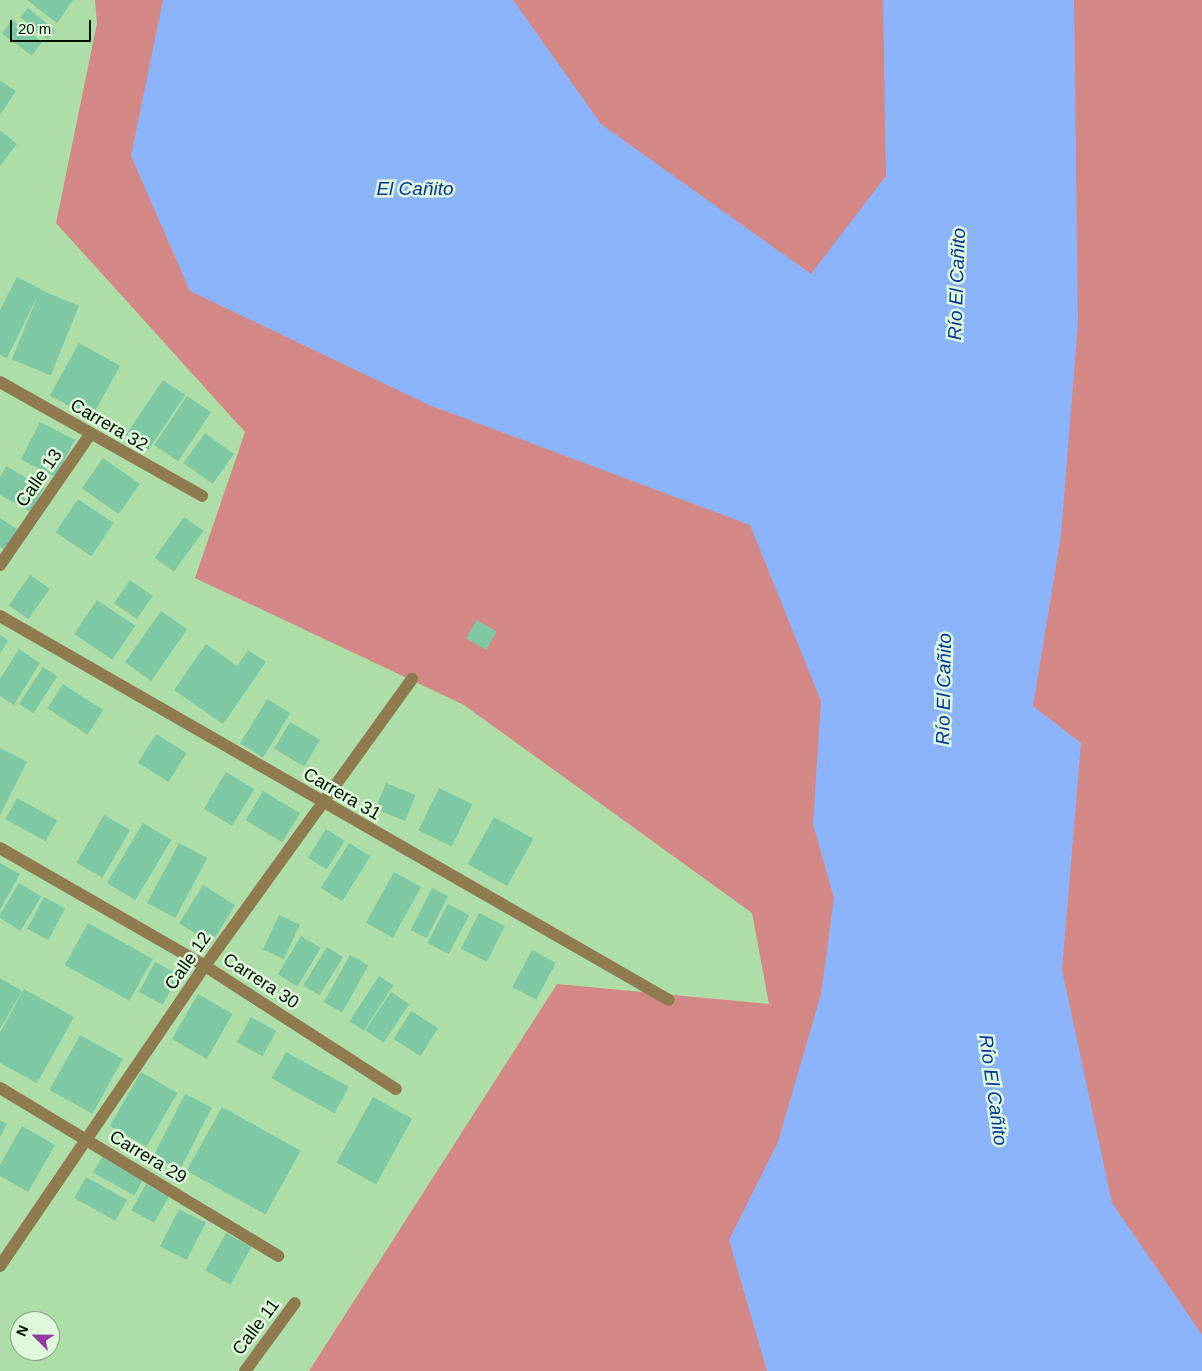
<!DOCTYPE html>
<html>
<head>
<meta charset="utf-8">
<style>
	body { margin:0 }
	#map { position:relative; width:1202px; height:1371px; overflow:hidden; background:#addea7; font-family:Arial,sans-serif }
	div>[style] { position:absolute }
	.green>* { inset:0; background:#d48885 }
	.water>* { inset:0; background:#8cb4fc }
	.building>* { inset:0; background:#7fc8a4; transform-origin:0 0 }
	.minor>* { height:12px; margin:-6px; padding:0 6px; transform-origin:6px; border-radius:6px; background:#907a50 }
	span { translate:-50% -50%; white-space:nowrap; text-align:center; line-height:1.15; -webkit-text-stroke:5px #dff8dc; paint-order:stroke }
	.street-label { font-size:18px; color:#031302 }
	.water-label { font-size:19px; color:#02369b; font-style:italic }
	.north { position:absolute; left:10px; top:1311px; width:50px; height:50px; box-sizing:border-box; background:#dff8dc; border:1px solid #879c85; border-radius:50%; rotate:293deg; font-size:14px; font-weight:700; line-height:20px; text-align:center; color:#031302 }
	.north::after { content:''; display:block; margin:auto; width:18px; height:22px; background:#9539a3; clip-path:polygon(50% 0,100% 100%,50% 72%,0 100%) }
	.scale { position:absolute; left:10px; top:20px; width:81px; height:22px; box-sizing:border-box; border:2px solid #031302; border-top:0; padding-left:6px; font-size:15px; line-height:18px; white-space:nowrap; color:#031302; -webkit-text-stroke:4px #dff8dc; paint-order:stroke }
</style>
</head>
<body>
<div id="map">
	<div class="green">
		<div style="clip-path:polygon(95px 0,1202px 0,1202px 1371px,309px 1371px,557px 984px,769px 1004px,752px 913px,464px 705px,195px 578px,245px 432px,56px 223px,97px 23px)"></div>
	</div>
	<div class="water">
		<div style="clip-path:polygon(163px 0,513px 0,601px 124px,811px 274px,886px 176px,883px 0,1074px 0,1078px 323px,1061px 535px,1033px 706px,1081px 743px,1062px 970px,1112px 1203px,1202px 1335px,1202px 1371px,767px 1371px,729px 1240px,778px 1142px,821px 994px,834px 898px,813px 824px,821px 701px,750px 525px,429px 405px,190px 291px,131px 156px)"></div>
	</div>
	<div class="building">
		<div style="clip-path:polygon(27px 0,73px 0,57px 23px)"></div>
		<div style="left:28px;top:8px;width:35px;height:12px;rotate:39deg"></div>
		<div style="left:12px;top:20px;width:37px;height:17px;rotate:36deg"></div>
		<div style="clip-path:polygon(0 81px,16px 91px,0 115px)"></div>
		<div style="clip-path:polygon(1px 131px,17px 144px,0 166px,0 132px)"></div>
		<div style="clip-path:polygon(17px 277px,41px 289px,7px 358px,0 355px,0 310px)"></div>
		<div style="left:40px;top:290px;width:42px;height:75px;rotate:22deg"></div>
		<div style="left:79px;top:343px;width:47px;height:60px;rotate:29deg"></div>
		<div style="left:163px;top:380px;width:27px;height:66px;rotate:34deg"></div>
		<div style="left:187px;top:396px;width:29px;height:59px;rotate:34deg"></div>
		<div style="left:40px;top:422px;width:39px;height:42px;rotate:27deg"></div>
		<div style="left:205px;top:433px;width:36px;height:37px;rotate:36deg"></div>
		<div style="left:103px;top:458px;width:45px;height:37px;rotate:35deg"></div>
		<div style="clip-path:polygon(6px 466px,44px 488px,31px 512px,0 495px,0 477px)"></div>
		<div style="left:78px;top:499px;width:43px;height:40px;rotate:34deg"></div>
		<div style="left:184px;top:517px;width:24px;height:50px;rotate:36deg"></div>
		<div style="clip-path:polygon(0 518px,17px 529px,4px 550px,0 547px)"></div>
		<div style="left:30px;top:575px;width:24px;height:37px;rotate:35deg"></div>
		<div style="left:130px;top:580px;width:28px;height:28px;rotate:35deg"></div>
		<div style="left:97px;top:600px;width:46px;height:41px;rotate:34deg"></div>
		<div style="left:161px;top:611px;width:32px;height:63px;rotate:35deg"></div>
		<div style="left:477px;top:620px;width:23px;height:21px;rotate:31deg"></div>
		<div style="clip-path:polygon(0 635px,8px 640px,0 654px)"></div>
		<div style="clip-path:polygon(206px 644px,237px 666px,248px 650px,266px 662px,223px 724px,174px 690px)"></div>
		<div style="clip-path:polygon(19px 649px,40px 663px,14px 705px,0 696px,0 679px)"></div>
		<div style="left:43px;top:667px;width:17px;height:44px;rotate:33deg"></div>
		<div style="left:63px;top:684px;width:48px;height:29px;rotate:33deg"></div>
		<div style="left:267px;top:699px;width:27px;height:52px;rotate:31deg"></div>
		<div style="left:290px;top:722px;width:35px;height:31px;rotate:31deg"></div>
		<div style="left:156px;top:734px;width:36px;height:34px;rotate:32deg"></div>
		<div style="clip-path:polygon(0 748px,27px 762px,0 815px)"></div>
		<div style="left:226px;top:772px;width:33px;height:43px;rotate:31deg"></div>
		<div style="left:386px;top:783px;width:32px;height:28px;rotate:22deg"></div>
		<div style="left:439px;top:788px;width:37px;height:47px;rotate:26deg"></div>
		<div style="left:263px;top:791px;width:43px;height:34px;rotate:31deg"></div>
		<div style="left:17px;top:798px;width:46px;height:24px;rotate:29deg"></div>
		<div style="left:104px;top:815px;width:30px;height:55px;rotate:30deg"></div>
		<div style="left:494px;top:817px;width:45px;height:54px;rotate:29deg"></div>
		<div style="left:143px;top:823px;width:33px;height:70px;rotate:31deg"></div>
		<div style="left:326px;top:829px;width:22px;height:34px;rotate:32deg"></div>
		<div style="left:179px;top:843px;width:32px;height:68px;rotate:28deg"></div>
		<div style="left:349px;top:843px;width:25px;height:53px;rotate:32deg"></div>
		<div style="clip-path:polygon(0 863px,20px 874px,0 910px)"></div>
		<div style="left:394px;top:872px;width:31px;height:58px;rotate:29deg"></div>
		<div style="left:19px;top:883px;width:26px;height:40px;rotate:31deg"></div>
		<div style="left:203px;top:885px;width:38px;height:45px;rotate:32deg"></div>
		<div style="left:432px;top:888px;width:18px;height:47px;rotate:27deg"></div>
		<div style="left:44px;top:897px;width:24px;height:36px;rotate:28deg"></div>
		<div style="left:448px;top:904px;width:24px;height:44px;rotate:28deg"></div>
		<div style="left:479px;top:913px;width:29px;height:40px;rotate:27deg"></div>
		<div style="left:279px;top:915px;width:23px;height:38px;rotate:25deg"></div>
		<div style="left:88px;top:923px;width:74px;height:48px;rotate:29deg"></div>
		<div style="left:301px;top:936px;width:23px;height:45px;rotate:31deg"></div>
		<div style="left:327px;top:947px;width:19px;height:45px;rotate:32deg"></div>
		<div style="left:532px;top:950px;width:27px;height:42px;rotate:28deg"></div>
		<div style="left:350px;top:955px;width:21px;height:54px;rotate:29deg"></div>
		<div style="left:155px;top:962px;width:27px;height:34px;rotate:28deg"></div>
		<div style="left:379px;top:976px;width:17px;height:54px;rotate:33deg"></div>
		<div style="clip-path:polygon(0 978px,22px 991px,0 1029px)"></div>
		<div style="clip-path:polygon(24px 989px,74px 1017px,37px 1083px,0 1063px,0 1032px)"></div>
		<div style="left:391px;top:992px;width:22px;height:46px;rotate:34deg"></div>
		<div style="left:198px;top:994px;width:40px;height:52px;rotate:30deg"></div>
		<div style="left:411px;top:1011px;width:32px;height:33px;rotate:32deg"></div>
		<div style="left:251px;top:1017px;width:29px;height:29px;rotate:29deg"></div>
		<div style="left:80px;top:1035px;width:49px;height:63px;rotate:29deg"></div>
		<div style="left:286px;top:1052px;width:72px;height:30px;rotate:29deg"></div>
		<div style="left:141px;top:1072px;width:42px;height:62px;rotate:30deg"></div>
		<div style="left:185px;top:1094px;width:30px;height:70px;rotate:27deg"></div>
		<div style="left:373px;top:1097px;width:45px;height:75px;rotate:29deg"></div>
		<div style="left:222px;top:1107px;width:90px;height:73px;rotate:29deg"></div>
		<div style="clip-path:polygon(0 1120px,7px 1124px,0 1137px)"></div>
		<div style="clip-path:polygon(22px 1126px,55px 1145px,28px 1192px,0 1176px,0 1165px)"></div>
		<div style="left:102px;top:1157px;width:47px;height:18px;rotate:29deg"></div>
		<div style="left:86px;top:1177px;width:47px;height:24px;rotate:29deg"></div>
		<div style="left:146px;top:1184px;width:26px;height:30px;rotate:29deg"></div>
		<div style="left:179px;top:1209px;width:30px;height:42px;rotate:27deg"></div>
		<div style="left:226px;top:1233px;width:29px;height:43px;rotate:29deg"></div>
	</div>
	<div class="minor">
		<div style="left:0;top:382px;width:232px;rotate:29.4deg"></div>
		<div style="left:0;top:565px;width:157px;rotate:-55.4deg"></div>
		<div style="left:0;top:616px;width:771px;rotate:29.86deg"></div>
		<div style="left:0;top:848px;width:237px;rotate:29.9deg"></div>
		<div style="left:205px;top:966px;width:227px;rotate:32.8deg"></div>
		<div style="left:0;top:1088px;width:325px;rotate:31.1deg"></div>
		<div style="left:0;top:1266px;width:363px;rotate:-55.7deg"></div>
		<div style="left:205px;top:966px;width:354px;rotate:-54.2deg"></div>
		<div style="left:245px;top:1371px;width:84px;rotate:-53.7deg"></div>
	</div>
	<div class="street-label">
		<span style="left:109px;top:425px;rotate:30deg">Carrera 32</span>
		<span style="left:39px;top:478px;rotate:-55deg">Calle 13</span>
		<span style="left:342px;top:794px;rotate:30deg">Carrera 31</span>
		<span style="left:188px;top:961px;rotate:-55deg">Calle 12</span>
		<span style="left:261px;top:981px;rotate:33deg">Carrera 30</span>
		<span style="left:148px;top:1157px;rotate:31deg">Carrera 29</span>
		<span style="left:256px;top:1327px;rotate:-53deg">Calle 11</span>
	</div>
	<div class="water-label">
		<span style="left:415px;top:189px">El Cañito</span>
		<span style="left:957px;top:284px;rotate:-88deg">Río El Cañito</span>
		<span style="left:944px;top:689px;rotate:-89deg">Río El Cañito</span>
		<span style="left:993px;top:1090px;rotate:82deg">Río El Cañito</span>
	</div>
	<div class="north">N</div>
	<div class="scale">20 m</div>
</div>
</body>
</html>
